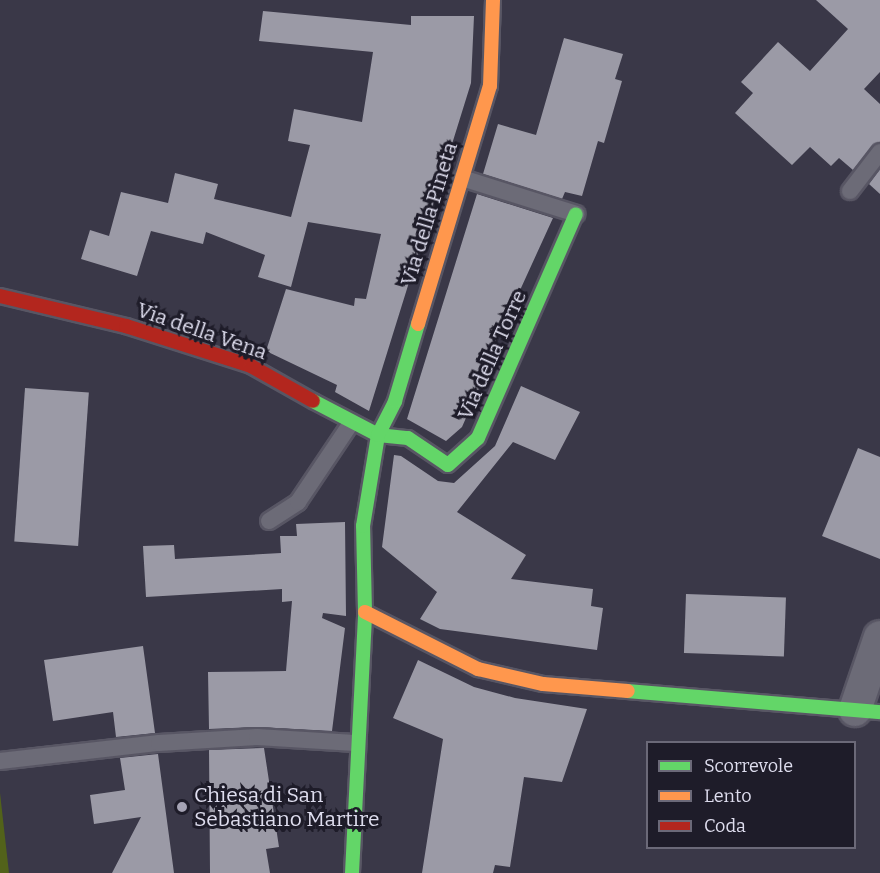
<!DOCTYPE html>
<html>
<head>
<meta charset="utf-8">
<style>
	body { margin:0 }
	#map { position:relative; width:880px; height:873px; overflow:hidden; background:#3a3848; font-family:Bitter,serif }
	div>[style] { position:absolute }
	.green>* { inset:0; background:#52621a }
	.building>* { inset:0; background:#9b9aa6; transform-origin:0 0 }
	.roads { filter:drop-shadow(2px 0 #585664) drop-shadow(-2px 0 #585664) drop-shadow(0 2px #585664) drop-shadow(0 -2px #585664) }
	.lane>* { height:16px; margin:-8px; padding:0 8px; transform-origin:8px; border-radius:8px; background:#6c6b77 }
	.street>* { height:32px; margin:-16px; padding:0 16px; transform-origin:16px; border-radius:16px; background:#6c6b77 }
	.fast>* { height:14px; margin:-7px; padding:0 7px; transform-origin:7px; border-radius:7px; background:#63d668 }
	.slow>* { height:14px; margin:-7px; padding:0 7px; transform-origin:7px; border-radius:7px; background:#ff974d }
	.jam>* { height:14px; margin:-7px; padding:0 7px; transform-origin:7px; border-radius:7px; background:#b3261e }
	.dots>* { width:16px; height:16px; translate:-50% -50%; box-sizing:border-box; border:3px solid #1e1c29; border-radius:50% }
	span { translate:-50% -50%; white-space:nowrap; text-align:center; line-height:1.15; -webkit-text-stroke:6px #1e1c29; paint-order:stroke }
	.street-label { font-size:21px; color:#deddee }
	.poi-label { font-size:21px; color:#deddee }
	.left { translate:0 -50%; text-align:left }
	.legend { position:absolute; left:646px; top:741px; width:210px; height:108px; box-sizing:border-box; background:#1e1c29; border:2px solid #6b6978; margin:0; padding:8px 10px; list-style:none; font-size:18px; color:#deddee }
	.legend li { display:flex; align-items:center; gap:12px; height:30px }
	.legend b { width:30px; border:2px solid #6b6978 }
</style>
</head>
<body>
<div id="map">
	<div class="green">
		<div style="clip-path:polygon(0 793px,9px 873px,0 873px)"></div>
	</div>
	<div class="building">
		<div style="clip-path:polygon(816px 0,880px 0,880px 72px,864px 89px,880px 104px,880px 142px,872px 146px,853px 170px,839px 158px,831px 166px,810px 147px,792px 165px,735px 113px,753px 93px,741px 82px,778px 42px,810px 71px,848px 29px)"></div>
		<div style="clip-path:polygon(263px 11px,411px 25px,411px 16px,474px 16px,471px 83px,369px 411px,335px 392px,337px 385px,266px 351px,286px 289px,354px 306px,355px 298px,366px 299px,381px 234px,308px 222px,291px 287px,258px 277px,265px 255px,206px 232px,203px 244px,151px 231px,137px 276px,81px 259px,90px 230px,109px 236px,121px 192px,168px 203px,175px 173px,218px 184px,214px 199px,291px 217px,310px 145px,288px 141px,294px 109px,362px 122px,373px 52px,259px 41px)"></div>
		<div style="clip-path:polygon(564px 38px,623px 54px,615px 79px,622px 81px,604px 143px,598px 141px,582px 196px,565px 192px,562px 199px,483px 174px,498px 124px,536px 135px)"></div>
		<div style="clip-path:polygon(880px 169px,880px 194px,869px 184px)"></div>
		<div style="clip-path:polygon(477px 194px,553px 218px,484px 369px,487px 370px,462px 427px,446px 441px,407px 419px)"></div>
		<div style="clip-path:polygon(521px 386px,580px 412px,555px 460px,513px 442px,457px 512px,526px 555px,511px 579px,593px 589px,591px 606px,603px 608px,597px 650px,440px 629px,420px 619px,437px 592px,382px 547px,394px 455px,401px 456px,438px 481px,454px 483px,495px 446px)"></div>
		<div style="left:25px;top:388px;width:64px;height:154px;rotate:4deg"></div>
		<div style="clip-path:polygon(858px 448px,880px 457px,880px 559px,822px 536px)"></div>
		<div style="clip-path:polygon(345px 522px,346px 616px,323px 613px,322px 618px,345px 628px,332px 731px,258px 727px,209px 729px,208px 672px,286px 671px,292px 601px,282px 602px,282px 589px,146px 597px,143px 546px,174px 545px,175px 559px,281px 553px,280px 536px,297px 536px,296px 524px)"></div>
		<div style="left:686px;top:594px;width:100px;height:59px;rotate:2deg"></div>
		<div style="clip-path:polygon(143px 646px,155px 733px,116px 737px,113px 712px,53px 721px,44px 660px)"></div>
		<div style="clip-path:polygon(418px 660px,474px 687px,515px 698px,587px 709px,562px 782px,524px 777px,510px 867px,495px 865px,493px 873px,422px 873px,443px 739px,393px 718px)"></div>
		<div style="clip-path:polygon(264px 748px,279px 847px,266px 849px,270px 873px,210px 873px,209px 750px)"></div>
		<div style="clip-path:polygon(158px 754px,174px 873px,112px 873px,141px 817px,94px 824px,90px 795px,125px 790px,120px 758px)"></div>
	</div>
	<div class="roads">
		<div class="lane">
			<div style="left:462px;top:178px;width:120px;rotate:17.5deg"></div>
			<div style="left:850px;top:191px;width:49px;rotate:-52.4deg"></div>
			<div style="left:269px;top:521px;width:35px;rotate:-33deg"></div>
			<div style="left:298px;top:502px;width:95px;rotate:-56.1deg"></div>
			<div style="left:0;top:761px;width:160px;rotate:-6.5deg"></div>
			<div style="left:159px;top:743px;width:98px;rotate:-3.5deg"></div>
			<div style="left:257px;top:737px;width:98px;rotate:3.5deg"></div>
		</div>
		<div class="street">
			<div style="left:855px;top:710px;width:77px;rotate:-71.1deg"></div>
		</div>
		<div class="fast">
			<div style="left:313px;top:401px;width:73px;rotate:27.6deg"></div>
			<div style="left:378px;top:435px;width:30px;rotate:6deg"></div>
			<div style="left:408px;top:438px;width:48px;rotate:34deg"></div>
			<div style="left:448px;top:465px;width:40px;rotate:-42deg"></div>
			<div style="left:478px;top:438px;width:244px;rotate:-66.4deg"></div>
			<div style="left:628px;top:691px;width:253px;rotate:4.8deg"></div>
			<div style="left:352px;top:873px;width:261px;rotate:-87.1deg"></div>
			<div style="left:365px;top:612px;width:86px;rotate:-91.3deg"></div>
			<div style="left:363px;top:526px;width:92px;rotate:-80.6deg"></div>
			<div style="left:378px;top:435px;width:38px;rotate:-63deg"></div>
			<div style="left:395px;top:401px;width:80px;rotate:-73.4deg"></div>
		</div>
		<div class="slow">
			<div style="left:418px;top:324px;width:249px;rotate:-73.2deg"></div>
			<div style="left:490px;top:86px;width:86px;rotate:-88deg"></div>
			<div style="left:365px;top:612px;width:127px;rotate:26.8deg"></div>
			<div style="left:478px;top:669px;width:67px;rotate:13deg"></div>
			<div style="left:543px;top:684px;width:85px;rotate:4.7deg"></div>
		</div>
		<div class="jam">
			<div style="left:0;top:296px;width:130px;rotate:13.4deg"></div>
			<div style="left:126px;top:326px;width:131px;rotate:17.7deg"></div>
			<div style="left:251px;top:366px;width:71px;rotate:29.4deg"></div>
		</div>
	</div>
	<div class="dots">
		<div style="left:182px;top:807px;background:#a5a3b4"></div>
	</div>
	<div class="street-label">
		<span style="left:429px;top:214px;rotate:-73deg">Via della Pineta</span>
		<span style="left:202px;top:331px;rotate:19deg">Via della Vena</span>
		<span style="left:492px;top:355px;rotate:-66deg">Via della Torre</span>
	</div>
	<div class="poi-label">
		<span class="left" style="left:194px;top:807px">Chiesa di San<br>Sebastiano Martire</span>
	</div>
	<ul class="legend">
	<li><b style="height:8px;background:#63d668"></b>Scorrevole</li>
	<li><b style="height:8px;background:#ff974d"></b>Lento</li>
	<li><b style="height:8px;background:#b3261e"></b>Coda</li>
	</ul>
</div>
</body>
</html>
